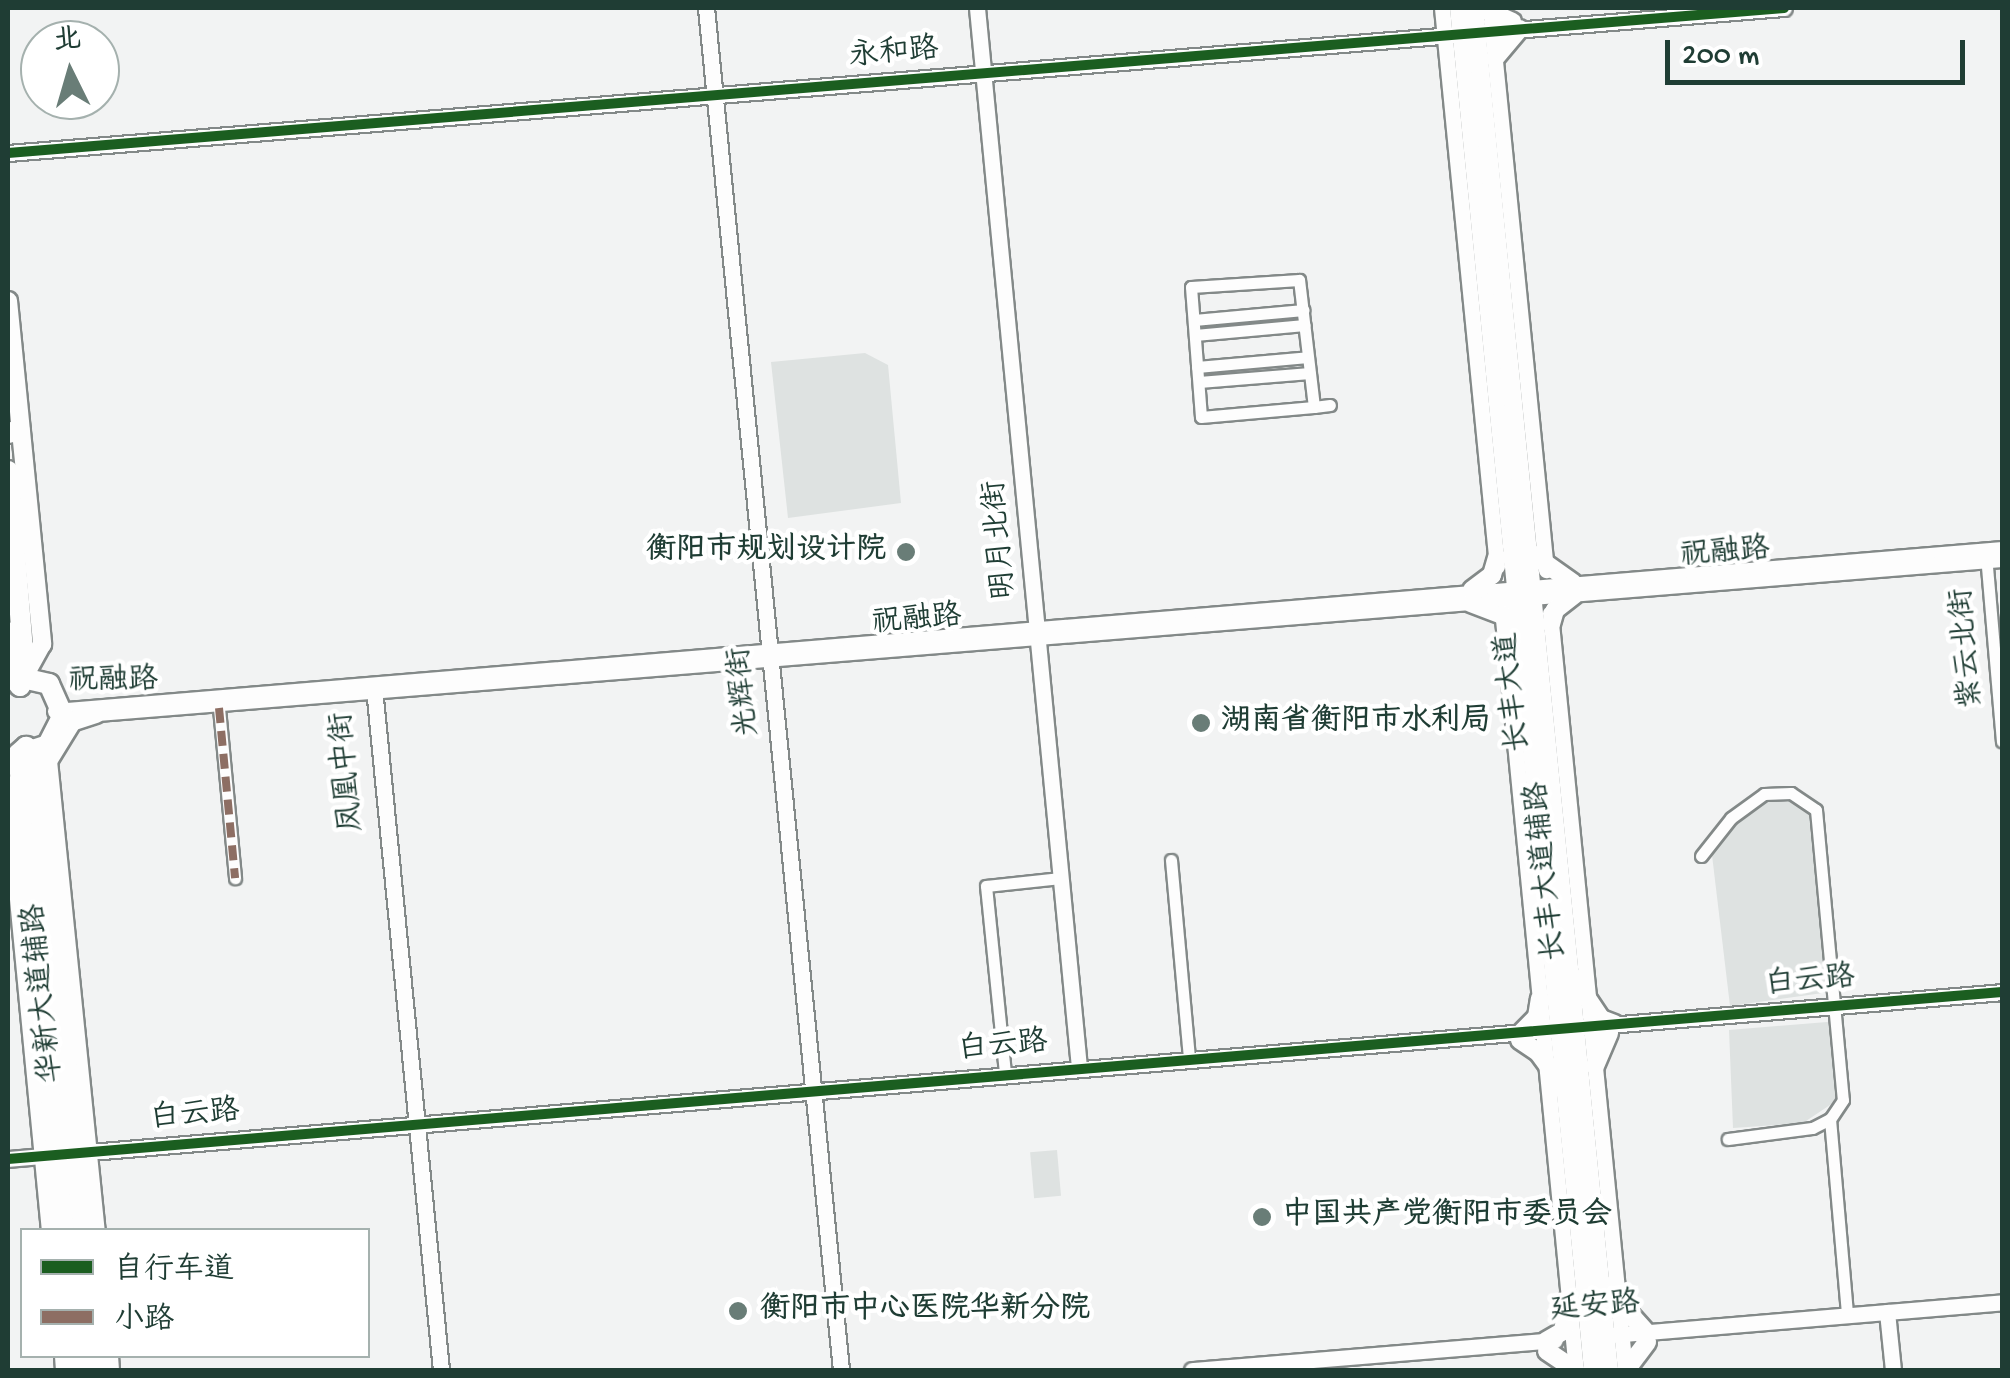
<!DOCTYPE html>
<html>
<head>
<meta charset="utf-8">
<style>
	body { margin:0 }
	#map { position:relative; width:2010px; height:1378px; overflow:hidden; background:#f2f3f3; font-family:"Gochi Hand","LXGW WenKai TC",sans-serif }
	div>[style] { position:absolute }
	.green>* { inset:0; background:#dee2e1; transform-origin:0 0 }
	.roads { filter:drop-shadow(2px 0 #838988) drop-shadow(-2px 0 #838988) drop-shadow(0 2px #838988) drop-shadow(0 -2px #838988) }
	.street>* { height:11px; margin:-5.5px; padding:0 5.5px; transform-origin:5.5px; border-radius:5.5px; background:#fdfdfd }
	.secondary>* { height:15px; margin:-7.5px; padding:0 7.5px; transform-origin:7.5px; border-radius:7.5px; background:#fdfdfd }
	.primary>* { height:18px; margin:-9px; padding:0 9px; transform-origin:9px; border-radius:9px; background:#fdfdfd }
	.highway>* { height:20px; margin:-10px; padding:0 10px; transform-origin:10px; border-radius:10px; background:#fdfdfd }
	.quiet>* { height:8px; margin-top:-4px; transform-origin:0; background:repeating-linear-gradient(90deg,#8d6e63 0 15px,transparent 0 23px) }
	.cycleway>* { height:10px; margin:-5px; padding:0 5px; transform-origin:5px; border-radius:5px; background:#1b5e20 }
	.dots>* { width:28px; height:28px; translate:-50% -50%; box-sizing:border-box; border:5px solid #fff; border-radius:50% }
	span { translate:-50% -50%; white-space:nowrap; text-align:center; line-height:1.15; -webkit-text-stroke:9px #fff; paint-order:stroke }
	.street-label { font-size:30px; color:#1f3d34 }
	.poi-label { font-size:30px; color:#1f3d34; font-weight:700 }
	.right { translate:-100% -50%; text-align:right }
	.left { translate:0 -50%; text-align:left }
	.frame { position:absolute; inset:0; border:10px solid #1f3d34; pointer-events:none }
	.legend { position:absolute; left:20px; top:1228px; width:350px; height:130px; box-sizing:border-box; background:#fff; border:2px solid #a5b1ae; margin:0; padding:12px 18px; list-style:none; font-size:30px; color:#1f3d34 }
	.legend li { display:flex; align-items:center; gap:20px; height:50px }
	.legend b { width:50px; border:2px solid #a5b1ae }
	.north { position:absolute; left:20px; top:20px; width:100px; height:100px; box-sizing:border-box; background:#fff; border:2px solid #a5b1ae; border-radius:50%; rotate:355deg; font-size:28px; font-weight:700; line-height:40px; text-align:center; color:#1f3d34 }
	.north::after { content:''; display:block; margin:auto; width:35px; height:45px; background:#697d77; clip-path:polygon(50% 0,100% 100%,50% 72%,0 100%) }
	.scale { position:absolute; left:1665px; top:40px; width:300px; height:45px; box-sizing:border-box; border:5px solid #1f3d34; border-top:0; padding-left:12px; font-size:30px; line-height:35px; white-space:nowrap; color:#1f3d34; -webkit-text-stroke:8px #fff; paint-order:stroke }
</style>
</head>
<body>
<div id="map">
	<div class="green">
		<div style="clip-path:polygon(865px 353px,888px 365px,901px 503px,788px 518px,771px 362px)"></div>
		<div style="clip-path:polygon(1790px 798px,1812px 813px,1830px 992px,1730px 1006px,1712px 855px,1734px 821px,1767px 799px)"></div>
		<div style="clip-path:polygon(1827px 1022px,1833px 1024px,1839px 1089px,1833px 1103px,1803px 1123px,1733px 1128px,1729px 1030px)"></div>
		<div style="left:1057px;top:1150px;width:46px;height:27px;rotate:85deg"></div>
	</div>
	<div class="roads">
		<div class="street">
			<div style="left:1194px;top:320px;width:110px;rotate:-5.2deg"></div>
			<div style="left:1195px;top:335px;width:110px;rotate:-5.2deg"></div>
			<div style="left:1197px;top:367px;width:111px;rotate:-5.1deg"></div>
			<div style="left:1199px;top:382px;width:111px;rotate:-4.6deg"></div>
			<div style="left:1314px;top:407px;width:128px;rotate:-96.7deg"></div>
			<div style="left:1299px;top:280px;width:108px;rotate:176.3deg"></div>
			<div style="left:1191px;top:287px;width:130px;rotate:85.6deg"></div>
			<div style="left:1201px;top:417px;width:113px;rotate:-5.1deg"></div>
			<div style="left:1314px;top:407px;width:16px;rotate:-7deg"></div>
			<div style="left:1986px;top:555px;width:187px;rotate:85.1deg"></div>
			<div style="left:219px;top:708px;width:171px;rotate:84.6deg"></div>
			<div style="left:1701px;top:856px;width:48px;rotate:-51.7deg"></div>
			<div style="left:1731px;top:818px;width:41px;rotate:-36deg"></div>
			<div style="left:1764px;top:794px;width:27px;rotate:-2deg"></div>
			<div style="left:1791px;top:793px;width:30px;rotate:34deg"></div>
			<div style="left:1816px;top:810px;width:291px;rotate:84.7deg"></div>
			<div style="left:1843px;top:1100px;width:23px;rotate:124deg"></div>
			<div style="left:1830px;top:1119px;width:20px;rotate:153deg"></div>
			<div style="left:1812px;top:1128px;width:85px;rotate:172.5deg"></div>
			<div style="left:1171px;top:860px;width:200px;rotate:84.8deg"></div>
			<div style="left:1005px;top:1073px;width:188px;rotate:-95.8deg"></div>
			<div style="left:986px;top:886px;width:75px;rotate:-6.1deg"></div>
			<div style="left:1830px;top:1119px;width:197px;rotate:85deg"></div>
		</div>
		<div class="secondary">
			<div style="left:706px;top:8px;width:1369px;rotate:84.34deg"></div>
			<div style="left:977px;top:8px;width:1064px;rotate:84.5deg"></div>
			<div style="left:1442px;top:8px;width:561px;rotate:84.37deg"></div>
			<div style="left:1491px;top:21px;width:552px;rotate:84.28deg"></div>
			<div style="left:8px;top:153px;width:1782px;rotate:-4.67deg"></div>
			<div style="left:1502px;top:609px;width:765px;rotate:84.45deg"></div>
			<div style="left:1550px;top:613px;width:761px;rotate:84.34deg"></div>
			<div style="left:374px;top:688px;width:685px;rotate:84.39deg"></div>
			<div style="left:55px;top:711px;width:1954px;rotate:-4.76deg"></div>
			<div style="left:85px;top:714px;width:1923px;rotate:-4.62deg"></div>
			<div style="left:78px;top:1153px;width:1931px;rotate:-4.78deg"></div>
			<div style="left:8px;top:1159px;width:47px;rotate:-4.9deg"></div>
			<div style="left:1887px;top:1312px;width:58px;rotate:84.1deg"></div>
			<div style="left:1613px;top:1335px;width:390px;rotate:-4.8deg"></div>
			<div style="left:1192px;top:1370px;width:364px;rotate:-4.7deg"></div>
		</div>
		<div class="primary">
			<div style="left:1459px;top:8px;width:1369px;rotate:84.38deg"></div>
			<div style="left:1474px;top:8px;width:1369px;rotate:84.34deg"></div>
			<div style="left:1481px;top:8px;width:34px;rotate:24deg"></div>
			<div style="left:1495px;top:58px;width:38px;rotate:-50deg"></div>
			<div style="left:8px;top:301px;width:345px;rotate:84.3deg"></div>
			<div style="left:42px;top:644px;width:35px;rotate:119deg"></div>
			<div style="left:1528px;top:551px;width:55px;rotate:35.4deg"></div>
			<div style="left:1472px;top:590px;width:25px;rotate:-37deg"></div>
			<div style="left:1492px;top:575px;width:18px;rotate:-74deg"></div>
			<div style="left:1471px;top:603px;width:33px;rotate:21deg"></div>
			<div style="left:1502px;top:615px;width:24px;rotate:42deg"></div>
			<div style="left:1551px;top:624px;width:15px;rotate:-74deg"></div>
			<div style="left:1555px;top:610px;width:24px;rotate:-38deg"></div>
			<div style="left:96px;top:714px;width:25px;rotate:162deg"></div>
			<div style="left:72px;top:722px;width:46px;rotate:121.6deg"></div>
			<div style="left:48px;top:761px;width:471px;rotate:84.2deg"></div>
			<div style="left:8px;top:785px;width:447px;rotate:84.5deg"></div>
			<div style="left:1573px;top:977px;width:50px;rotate:56.3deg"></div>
			<div style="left:1601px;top:1019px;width:14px;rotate:21deg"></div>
			<div style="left:1522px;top:1032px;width:21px;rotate:-45deg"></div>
			<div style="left:1537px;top:1017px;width:18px;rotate:-81deg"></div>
			<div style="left:1520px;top:1040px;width:22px;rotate:34deg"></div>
			<div style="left:1538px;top:1052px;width:42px;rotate:53.7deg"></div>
			<div style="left:1595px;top:1066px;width:36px;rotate:-67deg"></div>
			<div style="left:1604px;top:1285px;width:63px;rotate:48.2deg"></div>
			<div style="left:1546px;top:1341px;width:20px;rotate:-30deg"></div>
			<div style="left:1563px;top:1331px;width:34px;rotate:-80deg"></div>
			<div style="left:1547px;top:1351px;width:34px;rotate:34deg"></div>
			<div style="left:64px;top:1356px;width:14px;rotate:86deg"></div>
			<div style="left:109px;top:1356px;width:14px;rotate:86deg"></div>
			<div style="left:1626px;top:1370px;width:35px;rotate:-53deg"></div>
		</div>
		<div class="highway">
			<div style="left:8px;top:433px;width:12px;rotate:-14deg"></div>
			<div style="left:8px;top:471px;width:205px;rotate:85.2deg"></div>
			<div style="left:25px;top:675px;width:12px;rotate:114deg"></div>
			<div style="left:20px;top:686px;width:13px;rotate:-129deg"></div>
			<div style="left:12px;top:676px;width:44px;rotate:-95.2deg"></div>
			<div style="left:14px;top:676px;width:36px;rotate:13deg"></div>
			<div style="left:49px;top:684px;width:34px;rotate:66deg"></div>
			<div style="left:63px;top:715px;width:34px;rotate:117deg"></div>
			<div style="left:48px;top:745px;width:29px;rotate:162deg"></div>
			<div style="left:64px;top:1230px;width:478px;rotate:-95.5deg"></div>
			<div style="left:18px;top:754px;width:11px;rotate:-41deg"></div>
			<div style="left:26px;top:747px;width:9px;rotate:32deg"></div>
			<div style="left:34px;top:752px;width:481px;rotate:84.1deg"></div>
			<div style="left:77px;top:1356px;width:14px;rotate:82deg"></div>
			<div style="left:96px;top:1356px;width:14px;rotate:82deg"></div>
		</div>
	</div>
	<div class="quiet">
		<div style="left:219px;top:708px;width:171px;rotate:84.6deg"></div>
	</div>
	<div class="cycleway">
		<div style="left:8px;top:153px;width:1782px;rotate:-4.67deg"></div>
		<div style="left:8px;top:1159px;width:2001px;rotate:-4.79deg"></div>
	</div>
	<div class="dots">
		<div style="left:906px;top:552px;background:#697d77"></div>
		<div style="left:1201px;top:723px;background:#697d77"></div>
		<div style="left:1262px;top:1217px;background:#697d77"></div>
		<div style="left:738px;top:1311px;background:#697d77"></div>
	</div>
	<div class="street-label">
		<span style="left:894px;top:55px;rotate:-5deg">永和路</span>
		<span style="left:1002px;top:540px;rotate:-95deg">明月北街</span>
		<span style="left:1725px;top:555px;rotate:-5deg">祝融路</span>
		<span style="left:917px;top:622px;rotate:-5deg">祝融路</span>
		<span style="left:1969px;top:648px;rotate:-95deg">紫云北街</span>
		<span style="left:113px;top:683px;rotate:-1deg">祝融路</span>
		<span style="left:746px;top:692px;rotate:-96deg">光辉街</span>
		<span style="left:1515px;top:692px;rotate:-96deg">长丰大道</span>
		<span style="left:349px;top:772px;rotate:-95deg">凤凰中街</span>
		<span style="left:1548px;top:871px;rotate:-96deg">长丰大道辅路</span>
		<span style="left:1810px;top:983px;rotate:-5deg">白云路</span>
		<span style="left:45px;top:993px;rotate:-96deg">华新大道辅路</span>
		<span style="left:1003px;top:1048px;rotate:-5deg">白云路</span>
		<span style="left:195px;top:1117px;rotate:-5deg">白云路</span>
		<span style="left:1595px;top:1309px;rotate:-5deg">延安路</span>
	</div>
	<div class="poi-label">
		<span class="right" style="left:886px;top:552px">衡阳市规划设计院</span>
		<span class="left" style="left:1221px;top:723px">湖南省衡阳市水利局</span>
		<span class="left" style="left:1282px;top:1217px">中国共产党衡阳市委员会</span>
		<span class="left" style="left:760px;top:1311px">衡阳市中心医院华新分院</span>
	</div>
	<div class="frame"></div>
	<ul class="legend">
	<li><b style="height:12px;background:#1b5e20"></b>自行车道</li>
	<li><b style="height:12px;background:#8d6e63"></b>小路</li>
	</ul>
	<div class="north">北</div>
	<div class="scale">200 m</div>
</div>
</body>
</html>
